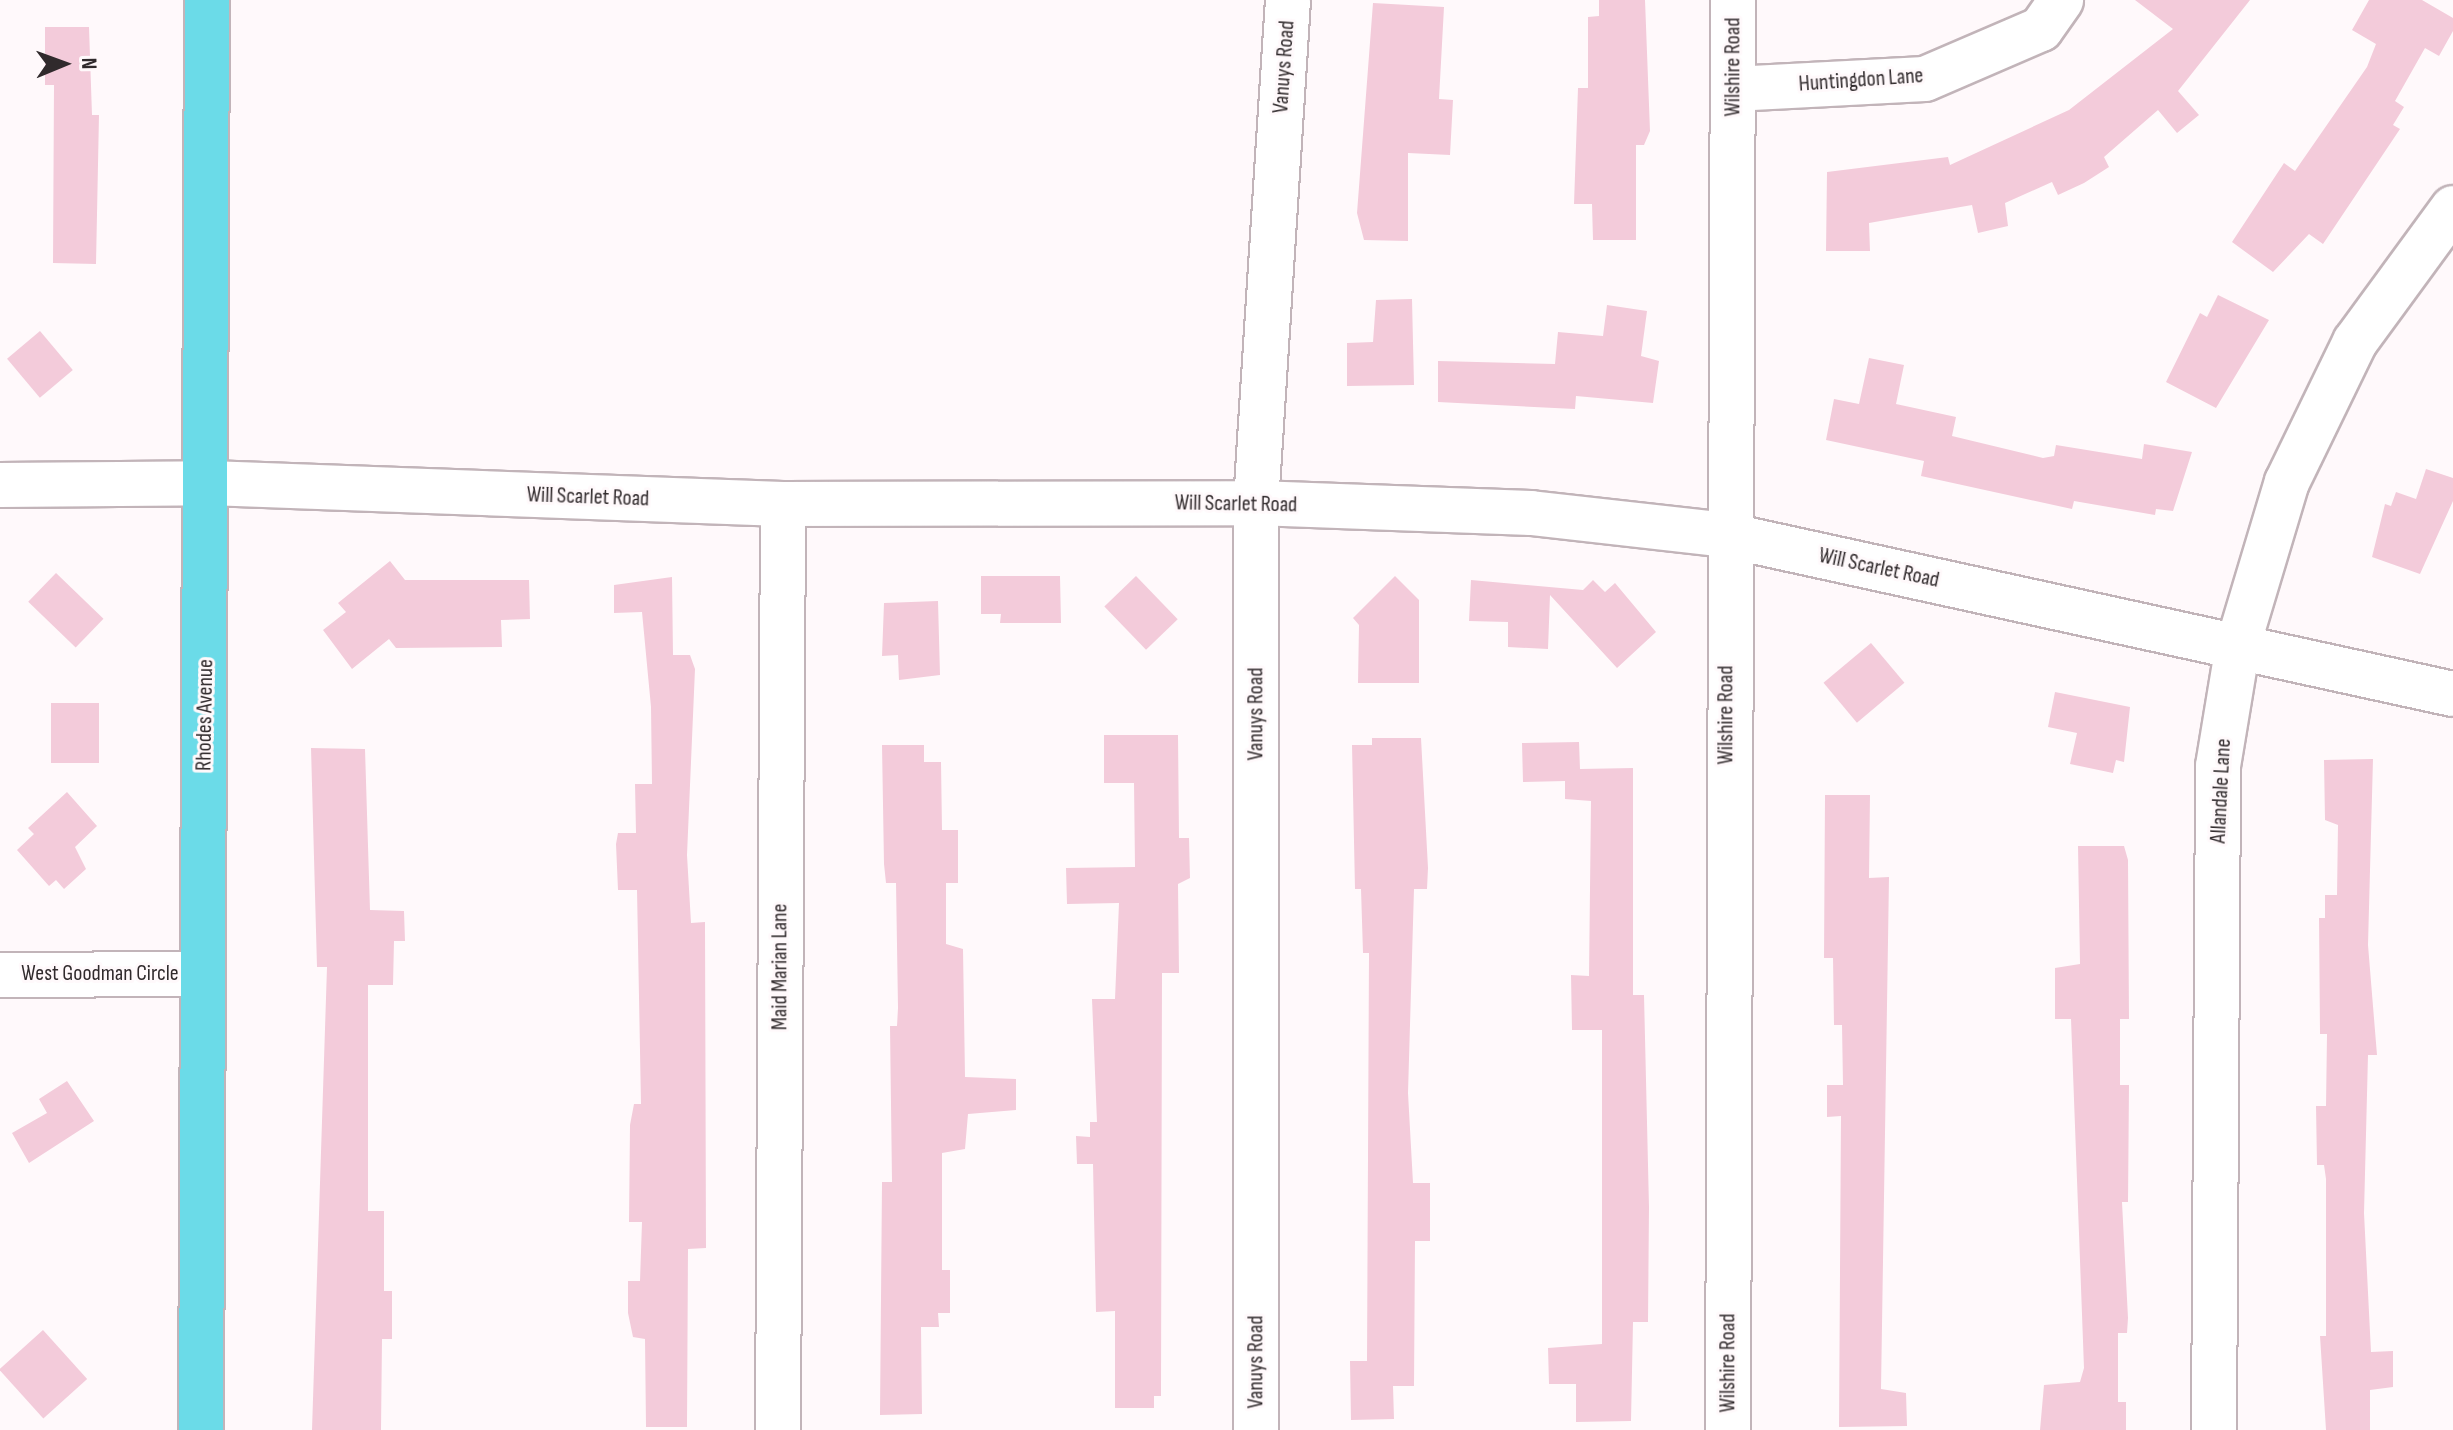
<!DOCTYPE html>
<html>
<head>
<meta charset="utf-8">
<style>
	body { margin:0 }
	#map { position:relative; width:2453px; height:1430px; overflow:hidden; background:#fff9fb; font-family:"Sofia Sans Condensed",sans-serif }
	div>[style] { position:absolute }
	.building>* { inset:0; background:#f3cbda; transform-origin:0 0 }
	.roads { filter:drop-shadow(2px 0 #c2b4b9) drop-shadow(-2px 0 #c2b4b9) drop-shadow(0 2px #c2b4b9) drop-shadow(0 -2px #c2b4b9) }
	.minor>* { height:44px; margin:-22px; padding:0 22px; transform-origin:22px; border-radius:22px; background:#fff }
	.major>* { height:44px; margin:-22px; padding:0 22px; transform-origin:22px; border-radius:22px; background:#6bdbe8 }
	span { translate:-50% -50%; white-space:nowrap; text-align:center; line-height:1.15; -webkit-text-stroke:6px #fff9fb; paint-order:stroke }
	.street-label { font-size:22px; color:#302a2c }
	.north { position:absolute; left:24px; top:24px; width:80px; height:80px; -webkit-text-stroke:6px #fff9fb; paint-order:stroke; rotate:89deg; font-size:22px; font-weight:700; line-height:32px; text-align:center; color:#302a2c }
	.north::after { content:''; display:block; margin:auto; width:28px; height:36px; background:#302a2c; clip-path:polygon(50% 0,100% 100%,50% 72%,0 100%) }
</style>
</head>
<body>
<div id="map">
	<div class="building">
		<div style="clip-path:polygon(1599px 0,1645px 0,1650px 131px,1644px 145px,1636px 145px,1636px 240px,1593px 240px,1592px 204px,1574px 204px,1578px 88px,1588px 88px,1588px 17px,1599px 16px)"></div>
		<div style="clip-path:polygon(2135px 0,2250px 0,2178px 91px,2199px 115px,2177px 133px,2158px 110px,2104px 157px,2109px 167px,2084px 183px,2058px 195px,2052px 182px,2005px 203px,2008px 226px,1978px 233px,1972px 205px,1869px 223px,1870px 251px,1826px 251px,1827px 172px,1948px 157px,1950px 165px,2069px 110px,2173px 29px)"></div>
		<div style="clip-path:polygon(2369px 0,2422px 0,2453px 18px,2453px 31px,2439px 56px,2425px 48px,2395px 101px,2404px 107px,2393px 125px,2400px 129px,2323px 244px,2309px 234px,2273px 272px,2232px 242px,2284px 163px,2295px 171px,2367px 67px,2376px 44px,2352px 30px)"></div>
		<div style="clip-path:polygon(1373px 3px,1444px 7px,1439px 99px,1453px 100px,1450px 155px,1408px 153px,1408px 241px,1364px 240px,1357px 213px)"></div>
		<div style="clip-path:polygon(45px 27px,89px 27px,92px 115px,99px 115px,96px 264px,53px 263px,54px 85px,45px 85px)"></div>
		<div style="clip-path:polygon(2218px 295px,2269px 320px,2216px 408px,2166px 382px,2200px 313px,2207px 317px)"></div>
		<div style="clip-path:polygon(1412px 299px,1414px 385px,1347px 386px,1347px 343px,1373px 342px,1376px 300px)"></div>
		<div style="clip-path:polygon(1607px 305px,1647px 311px,1641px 356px,1659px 361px,1653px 403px,1576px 396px,1575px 409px,1438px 402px,1438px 361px,1555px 364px,1558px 332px,1603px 336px)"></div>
		<div style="left:40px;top:331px;width:51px;height:43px;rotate:50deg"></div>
		<div style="clip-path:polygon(1869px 358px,1904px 365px,1896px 404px,1956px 417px,1952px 436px,2043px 458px,2054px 456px,2056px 445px,2142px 459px,2144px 444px,2192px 452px,2173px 511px,2156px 509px,2155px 515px,2074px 501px,2072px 509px,1921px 476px,1924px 461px,1826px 440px,1834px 399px,1859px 404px)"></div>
		<div style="clip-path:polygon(2426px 469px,2453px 478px,2453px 501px,2420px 574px,2372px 557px,2385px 504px,2391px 506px,2396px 492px,2416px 499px)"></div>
		<div style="clip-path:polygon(390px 561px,405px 580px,529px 580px,530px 619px,501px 620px,502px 647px,396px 648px,389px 639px,352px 669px,323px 630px,346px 612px,338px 603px)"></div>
		<div style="left:56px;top:573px;width:66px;height:40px;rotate:44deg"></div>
		<div style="clip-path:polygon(981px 576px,1060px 576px,1061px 623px,1000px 623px,1001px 614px,981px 614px)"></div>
		<div style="left:1136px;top:576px;width:60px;height:44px;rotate:46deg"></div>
		<div style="clip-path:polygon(1395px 576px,1419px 600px,1419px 683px,1358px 683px,1359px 625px,1353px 618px)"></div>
		<div style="clip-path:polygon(672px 577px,673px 655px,690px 655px,695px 669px,687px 855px,691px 923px,705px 922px,706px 1248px,688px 1249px,687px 1427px,646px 1427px,645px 1339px,633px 1337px,628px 1313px,628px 1281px,640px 1281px,642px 1222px,629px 1222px,630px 1125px,634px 1104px,641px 1104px,637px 890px,618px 890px,616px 844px,618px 833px,636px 833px,635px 784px,652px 784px,651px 707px,642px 612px,614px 613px,614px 585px)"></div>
		<div style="clip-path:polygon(1471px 580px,1583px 590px,1593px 580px,1605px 592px,1615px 583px,1656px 632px,1617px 668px,1550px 595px,1548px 649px,1508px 647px,1508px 622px,1469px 621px)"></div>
		<div style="clip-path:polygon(938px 601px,940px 675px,899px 680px,898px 655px,882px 656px,884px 603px)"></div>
		<div style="left:1871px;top:643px;width:52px;height:62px;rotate:50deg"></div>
		<div style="clip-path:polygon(2055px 692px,2130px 707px,2124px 762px,2116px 760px,2113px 773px,2070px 764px,2077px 733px,2048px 727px)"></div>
		<div style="left:99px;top:703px;width:60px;height:48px;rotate:90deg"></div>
		<div style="clip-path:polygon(1104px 735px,1178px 735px,1179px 838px,1189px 838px,1190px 878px,1178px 884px,1179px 973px,1162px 973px,1161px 1396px,1154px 1396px,1154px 1408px,1115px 1408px,1115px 1311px,1096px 1312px,1093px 1164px,1077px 1164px,1076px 1136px,1090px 1137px,1090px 1122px,1097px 1122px,1092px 999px,1115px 999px,1119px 903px,1067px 904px,1066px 868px,1135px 867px,1134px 783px,1104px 783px)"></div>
		<div style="clip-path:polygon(1372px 738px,1421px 738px,1428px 868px,1427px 889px,1414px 889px,1408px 1093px,1413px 1183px,1430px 1183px,1430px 1241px,1415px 1241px,1414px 1386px,1393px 1386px,1394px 1419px,1351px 1420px,1350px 1361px,1367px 1361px,1369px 953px,1363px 953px,1361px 889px,1355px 889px,1352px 745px,1372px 745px)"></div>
		<div style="clip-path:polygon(1579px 742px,1580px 769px,1633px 768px,1633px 995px,1644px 995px,1649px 1207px,1648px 1322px,1633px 1322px,1631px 1421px,1576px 1422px,1576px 1384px,1549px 1384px,1548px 1348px,1602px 1344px,1602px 1030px,1572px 1030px,1571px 975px,1589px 976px,1591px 801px,1565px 799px,1565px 781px,1523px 782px,1522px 743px)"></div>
		<div style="clip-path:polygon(882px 745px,924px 745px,924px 762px,941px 762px,942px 830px,958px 830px,958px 883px,946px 883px,946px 944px,963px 949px,965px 1077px,1016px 1079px,1016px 1110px,968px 1114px,965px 1149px,942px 1153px,942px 1270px,950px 1270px,950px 1313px,938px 1313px,939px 1327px,921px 1327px,922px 1414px,880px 1415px,882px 1182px,892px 1182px,890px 1026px,897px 1026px,898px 1008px,896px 883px,886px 883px,884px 864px)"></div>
		<div style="clip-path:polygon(311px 748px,365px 749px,370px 910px,404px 911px,405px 941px,394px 941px,393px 985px,368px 985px,368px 1211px,384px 1211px,384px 1291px,392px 1291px,392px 1339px,382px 1339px,381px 1430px,312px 1430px,327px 967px,317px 967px)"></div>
		<div style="clip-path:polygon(2373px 759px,2368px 945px,2377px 1055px,2368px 1055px,2364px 1213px,2371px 1352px,2393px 1351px,2393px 1387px,2370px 1390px,2370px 1430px,2326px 1430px,2320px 1336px,2326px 1336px,2326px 1179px,2324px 1165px,2317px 1165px,2316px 1106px,2326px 1106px,2327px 1034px,2320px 1034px,2319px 918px,2325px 918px,2325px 895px,2337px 895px,2338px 825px,2325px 820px,2324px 760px)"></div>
		<div style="clip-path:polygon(67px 792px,97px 826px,75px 847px,86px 869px,64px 889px,56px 880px,49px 886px,17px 850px,34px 834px,28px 828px)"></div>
		<div style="clip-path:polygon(1825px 795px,1870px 795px,1869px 878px,1889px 877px,1881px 1389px,1906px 1393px,1907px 1426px,1839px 1427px,1841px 1116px,1827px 1117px,1827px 1085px,1843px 1085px,1842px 1025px,1834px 1025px,1833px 958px,1824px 958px)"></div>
		<div style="clip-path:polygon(2078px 846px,2124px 846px,2128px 860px,2129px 1019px,2120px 1019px,2120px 1085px,2129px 1085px,2128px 1202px,2122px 1202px,2128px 1318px,2127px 1333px,2118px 1333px,2118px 1402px,2126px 1402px,2126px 1430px,2040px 1430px,2044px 1385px,2080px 1382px,2084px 1368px,2071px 1019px,2055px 1019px,2055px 968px,2080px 964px)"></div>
		<div style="clip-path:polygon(67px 1081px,94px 1121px,29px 1163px,12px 1133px,47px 1113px,39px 1099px)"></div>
		<div style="left:43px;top:1330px;width:66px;height:59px;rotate:48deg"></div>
	</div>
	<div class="roads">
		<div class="minor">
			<div style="left:1733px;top:89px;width:192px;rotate:-3deg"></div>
			<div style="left:1925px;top:79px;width:126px;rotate:-23.3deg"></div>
			<div style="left:2041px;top:29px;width:35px;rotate:-55deg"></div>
			<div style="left:0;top:485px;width:209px;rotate:-0.5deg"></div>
			<div style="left:209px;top:483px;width:574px;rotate:2.1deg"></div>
			<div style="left:783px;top:504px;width:473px;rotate:-0.1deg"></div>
			<div style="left:1256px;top:503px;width:275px;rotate:2.1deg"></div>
			<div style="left:1531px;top:513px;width:196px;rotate:6.4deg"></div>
			<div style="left:1726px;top:535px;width:744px;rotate:12.34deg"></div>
			<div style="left:0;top:975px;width:200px;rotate:-0.3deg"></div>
			<div style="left:778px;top:1430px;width:926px;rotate:-89.69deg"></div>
			<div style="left:1256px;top:1430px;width:927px;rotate:-90deg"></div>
			<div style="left:1256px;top:503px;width:504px;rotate:-86.36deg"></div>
			<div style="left:1728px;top:1430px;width:1430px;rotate:-89.8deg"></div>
			<div style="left:2214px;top:1430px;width:664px;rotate:-89.65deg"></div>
			<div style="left:2218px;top:766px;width:123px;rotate:-80.6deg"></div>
			<div style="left:2238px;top:645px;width:170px;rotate:-73.3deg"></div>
			<div style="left:2287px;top:482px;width:156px;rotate:-64.1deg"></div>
			<div style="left:2355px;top:342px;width:166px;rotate:-53.8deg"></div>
		</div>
		<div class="major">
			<div style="left:201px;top:1430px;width:1430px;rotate:-89.76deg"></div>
		</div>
	</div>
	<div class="street-label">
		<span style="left:1284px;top:67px;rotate:-86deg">Vanuys Road</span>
		<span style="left:1733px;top:67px;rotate:-90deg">Wilshire Road</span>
		<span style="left:1861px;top:80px;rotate:-4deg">Huntingdon Lane</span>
		<span style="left:588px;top:497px;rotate:2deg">Will Scarlet Road</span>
		<span style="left:1236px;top:504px;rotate:1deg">Will Scarlet Road</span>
		<span style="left:1879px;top:568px;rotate:12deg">Will Scarlet Road</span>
		<span style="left:1256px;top:714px;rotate:-90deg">Vanuys Road</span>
		<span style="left:205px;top:715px;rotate:-89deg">Rhodes Avenue</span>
		<span style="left:1726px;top:715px;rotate:-90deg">Wilshire Road</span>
		<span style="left:2221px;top:791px;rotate:-87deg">Allandale Lane</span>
		<span style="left:780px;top:967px;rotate:-90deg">Maid Marian Lane</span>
		<span style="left:100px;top:974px">West Goodman Circle</span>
		<span style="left:1256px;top:1362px;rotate:-90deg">Vanuys Road</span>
		<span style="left:1728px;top:1363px;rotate:-90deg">Wilshire Road</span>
	</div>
	<div class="north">N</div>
</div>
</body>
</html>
